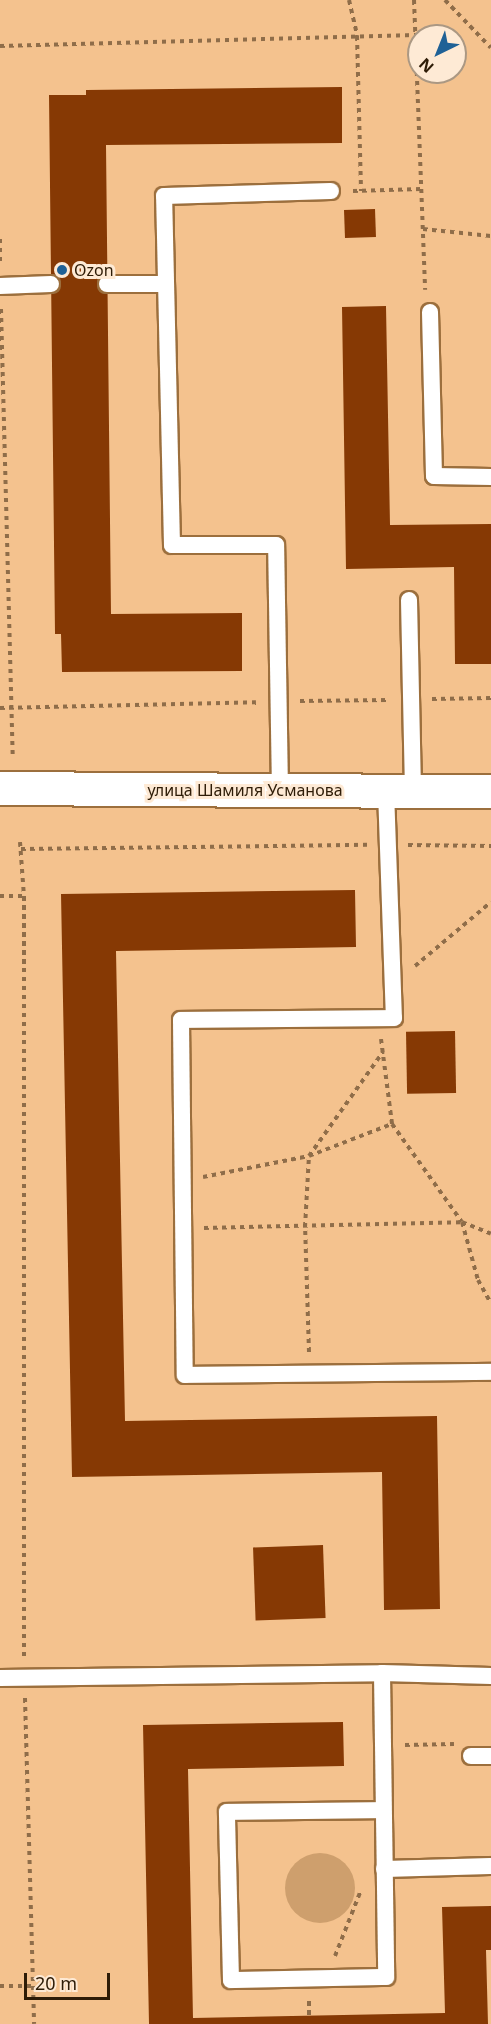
<!DOCTYPE html>
<html>
<head>
<meta charset="utf-8">
<style>
	body { margin:0 }
	#map { position:relative; width:491px; height:2024px; overflow:hidden; background:#f4c28e; font-family:"Noto Sans",sans-serif }
	div>[style] { position:absolute }
	.green>* { inset:0; background:#ce9f6d }
	.round { border-radius:50% }
	.building>* { inset:0; background:#863904; transform-origin:0 0 }
	.path>* { height:4px; margin-top:-2px; transform-origin:0; background:repeating-linear-gradient(90deg,#8f6d49 0 4.5px,transparent 0 9px) }
	.roads { filter:drop-shadow(2px 0 #9c6f3d) drop-shadow(-2px 0 #9c6f3d) drop-shadow(0 2px #9c6f3d) drop-shadow(0 -2px #9c6f3d) }
	.lane>* { height:16px; margin:-8px; padding:0 8px; transform-origin:8px; border-radius:8px; background:#fff }
	.street>* { height:33px; margin:-16.5px; padding:0 16.5px; transform-origin:16.5px; border-radius:16.5px; background:#fff }
	.dots>* { width:16px; height:16px; translate:-50% -50%; box-sizing:border-box; border:3px solid #feead5; border-radius:50% }
	span { translate:-50% -50%; white-space:nowrap; text-align:center; line-height:1.15; -webkit-text-stroke:6px #feead5; paint-order:stroke }
	.poi-label { font-size:16px; color:#2e1c07 }
	.left { translate:0 -50%; text-align:left }
	.street-label { font-size:16px; color:#2e1c07 }
	.north { position:absolute; left:407px; top:24px; width:60px; height:60px; box-sizing:border-box; background:#feead5; border:2px solid #ab9883; border-radius:50%; rotate:223deg; font-size:16px; font-weight:700; line-height:24px; text-align:center; color:#2e1c07 }
	.north::after { content:''; display:block; margin:auto; width:21px; height:27px; background:#1f6196; clip-path:polygon(50% 0,100% 100%,50% 72%,0 100%) }
	.scale { position:absolute; left:24px; top:1973px; width:86px; height:27px; box-sizing:border-box; border:3px solid #2e1c07; border-top:0; padding-left:8px; font-size:18px; line-height:21px; white-space:nowrap; color:#2e1c07; -webkit-text-stroke:4px #feead5; paint-order:stroke }
</style>
</head>
<body>
<div id="map">
	<div class="green">
		<div class="round" style="left:285px;top:1853px;width:70px;height:70px"></div>
	</div>
	<div class="building">
		<div style="clip-path:polygon(342px 87px,342px 143px,106px 145px,111px 614px,242px 613px,242px 671px,62px 672px,61px 634px,55px 634px,49px 95px,86px 95px,86px 90px)"></div>
		<div style="left:375px;top:209px;width:28px;height:31px;rotate:88deg"></div>
		<div style="clip-path:polygon(386px 306px,390px 525px,491px 524px,491px 664px,455px 664px,454px 567px,346px 569px,342px 307px)"></div>
		<div style="clip-path:polygon(355px 890px,356px 947px,116px 951px,125px 1421px,437px 1416px,440px 1609px,384px 1610px,382px 1472px,72px 1477px,61px 894px)"></div>
		<div style="left:455px;top:1031px;width:62px;height:49px;rotate:89deg"></div>
		<div style="left:323px;top:1545px;width:73px;height:70px;rotate:88deg"></div>
		<div style="clip-path:polygon(343px 1722px,344px 1766px,188px 1769px,193px 2018px,445px 2013px,442px 1907px,491px 1906px,491px 1950px,486px 1950px,488px 2024px,149px 2024px,143px 1725px)"></div>
	</div>
	<div class="path">
		<div style="left:349px;top:0;width:37px;rotate:77deg"></div>
		<div style="left:357px;top:36px;width:155px;rotate:88.5deg"></div>
		<div style="left:414px;top:0;width:290px;rotate:87.8deg"></div>
		<div style="left:445px;top:0;width:66px;rotate:46.2deg"></div>
		<div style="left:0;top:46px;width:416px;rotate:-1.5deg"></div>
		<div style="left:353px;top:191px;width:68px;rotate:-1.7deg"></div>
		<div style="left:423px;top:229px;width:68px;rotate:5.9deg"></div>
		<div style="left:0;top:239px;width:26px;rotate:90deg"></div>
		<div style="left:1px;top:309px;width:448px;rotate:88.5deg"></div>
		<div style="left:432px;top:699px;width:59px;rotate:-1deg"></div>
		<div style="left:300px;top:701px;width:88px;rotate:-0.7deg"></div>
		<div style="left:0;top:708px;width:256px;rotate:-1.3deg"></div>
		<div style="left:20px;top:842px;width:54px;rotate:85.8deg"></div>
		<div style="left:24px;top:896px;width:761px;rotate:90deg"></div>
		<div style="left:408px;top:845px;width:83px;rotate:0.7deg"></div>
		<div style="left:21px;top:849px;width:347px;rotate:-0.7deg"></div>
		<div style="left:0;top:896px;width:24px"></div>
		<div style="left:415px;top:966px;width:99px;rotate:-40.1deg"></div>
		<div style="left:381px;top:1039px;width:86px;rotate:82.6deg"></div>
		<div style="left:392px;top:1124px;width:120px;rotate:54.5deg"></div>
		<div style="left:462px;top:1222px;width:60px;rotate:74.6deg"></div>
		<div style="left:478px;top:1280px;width:26px;rotate:61deg"></div>
		<div style="left:203px;top:1177px;width:108px;rotate:-11.2deg"></div>
		<div style="left:309px;top:1156px;width:89px;rotate:-21.1deg"></div>
		<div style="left:204px;top:1228px;width:258px;rotate:-1.3deg"></div>
		<div style="left:462px;top:1222px;width:31px;rotate:22deg"></div>
		<div style="left:309px;top:1352px;width:125px;rotate:-91.8deg"></div>
		<div style="left:305px;top:1227px;width:71px;rotate:-86.8deg"></div>
		<div style="left:309px;top:1156px;width:128px;rotate:-54.6deg"></div>
		<div style="left:25px;top:1698px;width:326px;rotate:88.4deg"></div>
		<div style="left:405px;top:1745px;width:49px;rotate:-1.2deg"></div>
		<div style="left:335px;top:1956px;width:71px;rotate:-68.5deg"></div>
		<div style="left:0;top:1986px;width:34px"></div>
		<div style="left:309px;top:2001px;width:14px;rotate:90deg"></div>
	</div>
	<div class="roads">
		<div class="lane">
			<div style="left:107px;top:284px;width:59px"></div>
			<div style="left:0;top:286px;width:51px;rotate:-2.2deg"></div>
			<div style="left:430px;top:312px;width:164px;rotate:88.6deg"></div>
			<div style="left:434px;top:476px;width:57px;rotate:1deg"></div>
			<div style="left:409px;top:600px;width:191px;rotate:88.8deg"></div>
			<div style="left:386px;top:791px;width:227px;rotate:88deg"></div>
			<div style="left:394px;top:1018px;width:213px;rotate:179.5deg"></div>
			<div style="left:181px;top:1020px;width:355px;rotate:89.4deg"></div>
			<div style="left:185px;top:1375px;width:306px;rotate:-0.6deg"></div>
			<div style="left:280px;top:792px;width:247px;rotate:-90.9deg"></div>
			<div style="left:276px;top:545px;width:104px;rotate:180deg"></div>
			<div style="left:172px;top:545px;width:349px;rotate:-91.3deg"></div>
			<div style="left:164px;top:196px;width:167px;rotate:-1.7deg"></div>
			<div style="left:382px;top:1673px;width:109px;rotate:1.6deg"></div>
			<div style="left:0;top:1678px;width:382px;rotate:-0.7deg"></div>
			<div style="left:382px;top:1673px;width:304px;rotate:89.2deg"></div>
			<div style="left:386px;top:1977px;width:155px;rotate:178.9deg"></div>
			<div style="left:231px;top:1980px;width:168px;rotate:-91.4deg"></div>
			<div style="left:227px;top:1812px;width:156px;rotate:-0.7deg"></div>
			<div style="left:471px;top:1756px;width:20px"></div>
			<div style="left:384px;top:1869px;width:107px;rotate:-1.6deg"></div>
		</div>
		<div class="street">
			<div style="left:0;top:788px;width:491px;rotate:0.4deg"></div>
		</div>
	</div>
	<div class="dots">
		<div style="left:62px;top:270px;background:#1f6196"></div>
	</div>
	<div class="poi-label">
		<span class="left" style="left:74px;top:270px">Ozon</span>
	</div>
	<div class="street-label">
		<span style="left:245px;top:790px">улица Шамиля Усманова</span>
	</div>
	<div class="north">N</div>
	<div class="scale">20 m</div>
</div>
</body>
</html>
